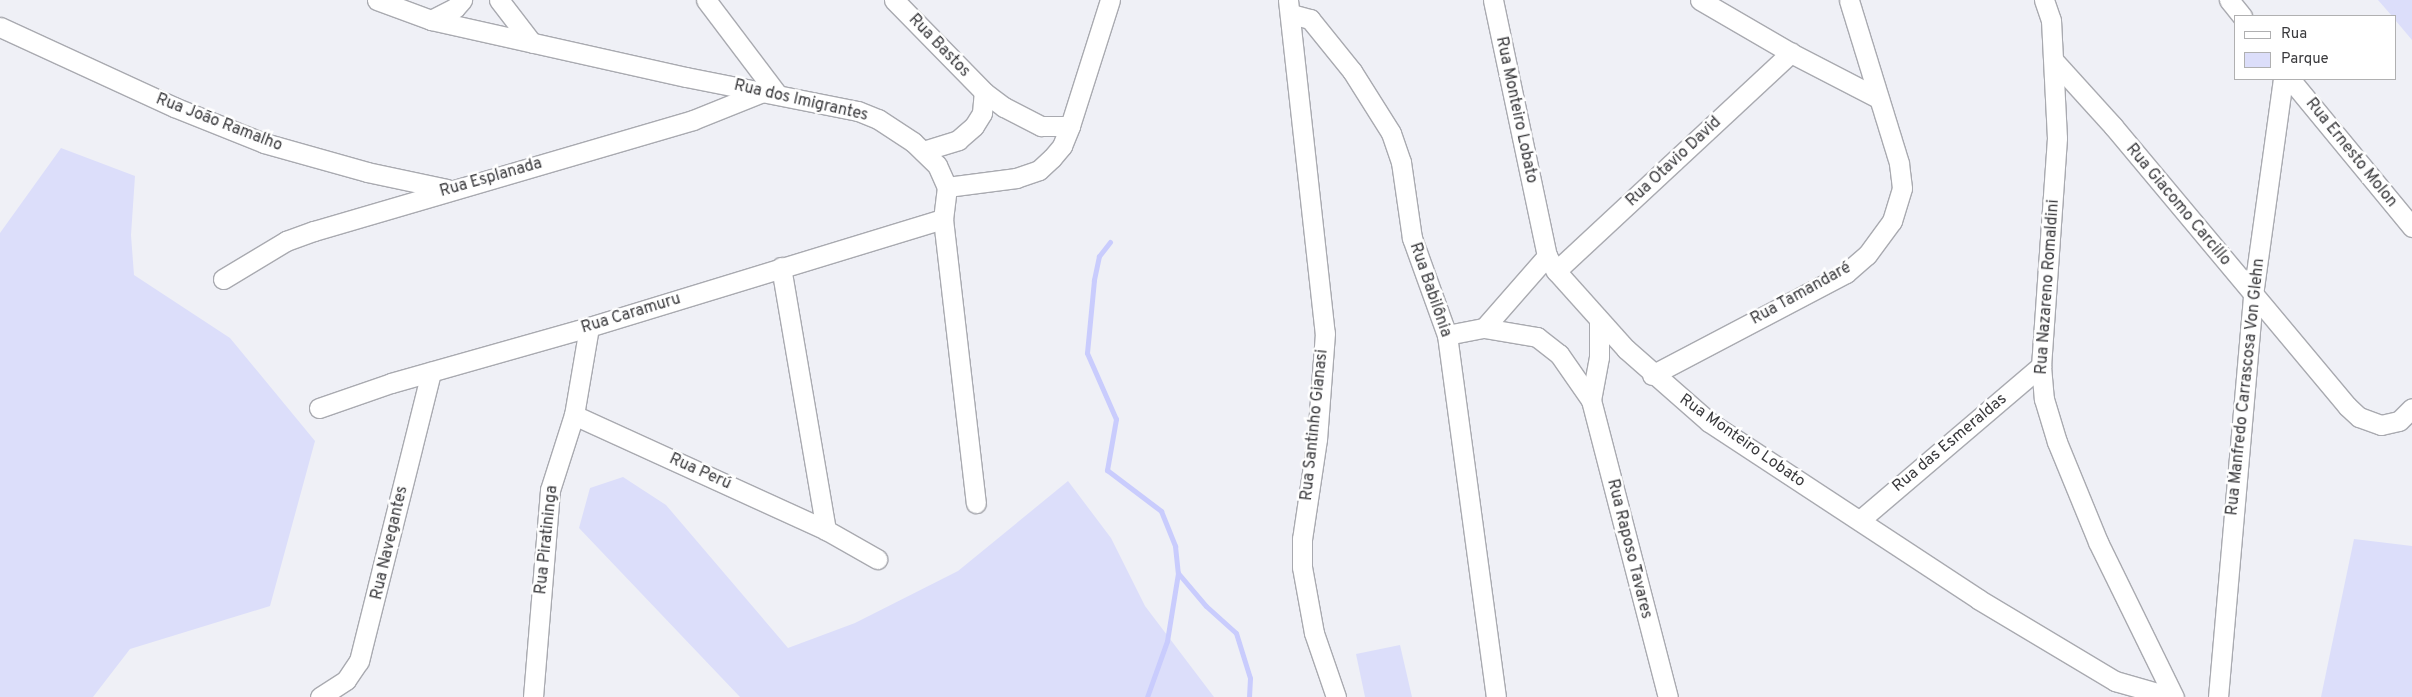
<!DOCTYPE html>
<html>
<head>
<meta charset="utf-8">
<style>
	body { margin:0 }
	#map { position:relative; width:2412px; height:697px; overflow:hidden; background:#eff0f6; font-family:Overpass,sans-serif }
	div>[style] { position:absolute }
	.green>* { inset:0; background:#dcdefa }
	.stream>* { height:5px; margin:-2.5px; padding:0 2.5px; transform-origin:2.5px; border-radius:2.5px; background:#c9ccfd }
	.roads { filter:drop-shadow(1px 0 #a9aab0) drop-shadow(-1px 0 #a9aab0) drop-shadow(0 1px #a9aab0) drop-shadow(0 -1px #a9aab0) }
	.street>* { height:19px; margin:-9.5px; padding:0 9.5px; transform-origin:9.5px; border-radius:9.5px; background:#fff }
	span { translate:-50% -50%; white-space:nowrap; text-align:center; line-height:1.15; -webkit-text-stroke:5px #fff; paint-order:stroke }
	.street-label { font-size:16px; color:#39393c }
	.legend { position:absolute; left:2234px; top:15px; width:162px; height:65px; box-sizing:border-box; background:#fff; border:1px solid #b0b0b1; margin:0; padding:6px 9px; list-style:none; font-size:15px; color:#39393c }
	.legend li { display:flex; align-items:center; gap:10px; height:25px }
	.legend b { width:25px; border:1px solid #b0b0b1 }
</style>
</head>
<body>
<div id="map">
	<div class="green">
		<div style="clip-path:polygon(2378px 0,2412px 0,2412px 40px,2396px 21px,2396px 16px,2392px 16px)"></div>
		<div style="clip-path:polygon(61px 148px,135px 176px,131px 235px,134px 275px,230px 338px,315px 441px,270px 606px,130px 649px,93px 697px,0 697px,0 233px)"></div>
		<div style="clip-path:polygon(623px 477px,666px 505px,788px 648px,855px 623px,958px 571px,1068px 481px,1111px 538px,1145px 606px,1214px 697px,740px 697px,579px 528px,590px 488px)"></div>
		<div style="clip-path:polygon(2354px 539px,2412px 546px,2412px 697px,2321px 697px)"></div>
		<div style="clip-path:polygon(1400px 645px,1412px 697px,1365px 697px,1356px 654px)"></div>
	</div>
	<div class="stream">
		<div style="left:1110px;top:242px;width:18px;rotate:128deg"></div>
		<div style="left:1099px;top:256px;width:25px;rotate:102deg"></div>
		<div style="left:1094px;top:280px;width:73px;rotate:95.5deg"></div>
		<div style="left:1087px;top:353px;width:72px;rotate:66.3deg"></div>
		<div style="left:1116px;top:419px;width:52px;rotate:100deg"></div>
		<div style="left:1107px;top:470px;width:68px;rotate:37.2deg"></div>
		<div style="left:1161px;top:511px;width:38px;rotate:68deg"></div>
		<div style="left:1175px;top:546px;width:27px;rotate:84deg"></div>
		<div style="left:1178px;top:573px;width:43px;rotate:49.7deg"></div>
		<div style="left:1206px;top:606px;width:40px;rotate:42deg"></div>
		<div style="left:1236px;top:633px;width:47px;rotate:72.7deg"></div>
		<div style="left:1250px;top:678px;width:19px;rotate:93deg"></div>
		<div style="left:1147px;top:697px;width:59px;rotate:-70.3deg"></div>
		<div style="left:1167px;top:641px;width:69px;rotate:-80.8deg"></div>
	</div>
	<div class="roads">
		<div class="street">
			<div style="left:377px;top:0;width:58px;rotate:20.3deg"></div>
			<div style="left:431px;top:20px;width:261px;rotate:12.6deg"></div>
			<div style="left:686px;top:77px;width:175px;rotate:11.2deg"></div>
			<div style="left:858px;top:111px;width:22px;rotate:22deg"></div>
			<div style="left:878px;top:119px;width:42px;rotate:33.3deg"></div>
			<div style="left:913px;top:142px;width:33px;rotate:44deg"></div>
			<div style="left:937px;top:165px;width:24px;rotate:66deg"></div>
			<div style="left:947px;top:187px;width:32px;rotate:97deg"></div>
			<div style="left:943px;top:219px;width:286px;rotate:83.4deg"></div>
			<div style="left:499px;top:0;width:54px;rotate:52.5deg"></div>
			<div style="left:706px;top:0;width:118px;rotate:52.9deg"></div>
			<div style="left:894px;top:0;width:129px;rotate:45.6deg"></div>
			<div style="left:984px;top:92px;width:25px;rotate:37deg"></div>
			<div style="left:1004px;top:107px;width:42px;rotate:27.2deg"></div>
			<div style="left:1041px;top:126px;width:29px"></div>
			<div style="left:1288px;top:0;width:335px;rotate:83.7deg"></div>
			<div style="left:1325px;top:333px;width:106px;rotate:94.3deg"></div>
			<div style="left:1317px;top:439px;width:101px;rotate:98.5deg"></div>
			<div style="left:1302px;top:539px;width:28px;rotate:90deg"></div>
			<div style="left:1302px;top:567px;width:67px;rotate:79.7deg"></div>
			<div style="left:1314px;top:633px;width:68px;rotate:71deg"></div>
			<div style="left:1493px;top:0;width:262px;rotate:78.1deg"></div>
			<div style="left:1547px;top:256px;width:17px;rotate:59deg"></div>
			<div style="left:1556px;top:271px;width:105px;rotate:48.1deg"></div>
			<div style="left:1626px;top:349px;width:111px;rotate:41.3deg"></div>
			<div style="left:1709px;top:422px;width:322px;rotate:33.3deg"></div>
			<div style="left:1978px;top:599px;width:160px;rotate:30.9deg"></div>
			<div style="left:2115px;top:681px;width:58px;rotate:15.9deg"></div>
			<div style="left:1700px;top:0;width:105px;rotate:30.2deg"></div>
			<div style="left:1791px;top:53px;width:98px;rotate:27.3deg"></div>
			<div style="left:2044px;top:0;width:21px;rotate:71deg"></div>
			<div style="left:2051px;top:20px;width:118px;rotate:87.1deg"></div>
			<div style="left:2057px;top:138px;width:229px;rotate:94deg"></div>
			<div style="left:2041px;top:366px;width:33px;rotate:85deg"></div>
			<div style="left:2044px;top:399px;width:45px;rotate:73.2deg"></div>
			<div style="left:2057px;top:442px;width:108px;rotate:67.7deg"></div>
			<div style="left:2098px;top:542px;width:173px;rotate:63.9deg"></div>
			<div style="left:2229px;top:0;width:21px;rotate:51deg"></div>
			<div style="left:1291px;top:14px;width:20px;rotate:15deg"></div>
			<div style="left:1310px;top:19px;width:67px;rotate:51.1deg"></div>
			<div style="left:1352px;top:71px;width:73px;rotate:57.8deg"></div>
			<div style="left:1391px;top:133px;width:31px;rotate:71deg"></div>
			<div style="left:1401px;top:162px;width:77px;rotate:81.8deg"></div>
			<div style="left:1412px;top:238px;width:103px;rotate:70.2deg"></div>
			<div style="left:1447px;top:335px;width:365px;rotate:82.3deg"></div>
			<div style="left:431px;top:20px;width:27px;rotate:-27deg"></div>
			<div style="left:455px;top:8px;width:11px;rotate:-49deg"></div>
			<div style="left:0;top:27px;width:192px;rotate:24.7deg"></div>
			<div style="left:174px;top:107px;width:97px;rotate:21.8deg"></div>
			<div style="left:264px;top:143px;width:107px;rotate:15.7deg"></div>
			<div style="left:367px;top:172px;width:82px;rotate:12deg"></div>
			<div style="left:2054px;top:61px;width:88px;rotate:47.8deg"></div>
			<div style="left:2113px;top:126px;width:365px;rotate:50.1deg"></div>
			<div style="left:2347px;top:406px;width:16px;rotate:43deg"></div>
			<div style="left:2359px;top:417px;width:23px;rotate:20deg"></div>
			<div style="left:2381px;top:425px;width:18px;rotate:-13deg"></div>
			<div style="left:2399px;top:421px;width:18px;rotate:-45deg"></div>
			<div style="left:2290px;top:79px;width:192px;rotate:50.5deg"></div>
			<div style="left:923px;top:151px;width:37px;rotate:-17deg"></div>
			<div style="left:958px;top:140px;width:21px;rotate:-41deg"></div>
			<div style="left:974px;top:126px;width:15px;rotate:-58deg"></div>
			<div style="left:982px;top:113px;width:21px;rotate:-85deg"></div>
			<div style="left:947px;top:187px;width:70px;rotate:-7.4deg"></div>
			<div style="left:1016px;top:178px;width:24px;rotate:-19deg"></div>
			<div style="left:1039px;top:170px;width:18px;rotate:-43deg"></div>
			<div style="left:1052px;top:158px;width:16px;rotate:-50deg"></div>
			<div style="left:1062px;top:146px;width:22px;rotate:-68deg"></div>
			<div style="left:1070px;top:126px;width:132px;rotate:-72.4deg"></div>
			<div style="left:781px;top:267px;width:267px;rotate:80.3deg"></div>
			<div style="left:1556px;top:271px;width:321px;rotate:-42.9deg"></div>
			<div style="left:223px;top:279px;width:74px;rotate:-31.1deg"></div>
			<div style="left:286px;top:241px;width:30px;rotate:-20deg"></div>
			<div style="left:314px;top:231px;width:395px;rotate:-16.3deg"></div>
			<div style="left:693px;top:120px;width:78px;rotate:-21.9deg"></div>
			<div style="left:1599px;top:320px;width:37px;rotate:90deg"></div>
			<div style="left:1599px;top:357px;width:44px;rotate:100.5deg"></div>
			<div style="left:1591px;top:400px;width:307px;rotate:75.5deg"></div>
			<div style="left:1484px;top:328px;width:96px;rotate:-48.8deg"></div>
			<div style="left:1447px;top:335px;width:38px;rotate:-11deg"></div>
			<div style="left:1484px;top:328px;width:54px;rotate:9.6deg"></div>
			<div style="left:1537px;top:337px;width:28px;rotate:38deg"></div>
			<div style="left:1559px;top:354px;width:56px;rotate:55.2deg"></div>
			<div style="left:1652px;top:375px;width:219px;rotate:-27.7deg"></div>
			<div style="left:1846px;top:273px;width:28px;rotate:-41deg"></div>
			<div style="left:1867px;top:255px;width:42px;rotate:-53.7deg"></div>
			<div style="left:1892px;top:221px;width:34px;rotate:-73deg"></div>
			<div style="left:1902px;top:188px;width:25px;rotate:-97deg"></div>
			<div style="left:1899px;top:163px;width:170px;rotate:-107.1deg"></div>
			<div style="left:319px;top:408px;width:76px;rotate:-19.1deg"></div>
			<div style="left:391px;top:383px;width:206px;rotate:-15.8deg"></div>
			<div style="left:589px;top:327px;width:370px;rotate:-17deg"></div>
			<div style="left:574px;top:415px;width:277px;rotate:24.5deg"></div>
			<div style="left:826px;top:530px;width:59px;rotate:29.6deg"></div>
			<div style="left:1860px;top:520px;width:238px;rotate:-40.4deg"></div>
			<div style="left:320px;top:697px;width:31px;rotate:-33deg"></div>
			<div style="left:346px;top:680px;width:23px;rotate:-56deg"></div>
			<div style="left:359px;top:661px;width:298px;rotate:-76deg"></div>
			<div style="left:533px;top:697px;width:208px;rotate:-85.3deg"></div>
			<div style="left:550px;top:490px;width:79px;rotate:-72.3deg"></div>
			<div style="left:574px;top:415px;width:89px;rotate:-80.3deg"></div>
			<div style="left:2218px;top:697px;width:404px;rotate:-85deg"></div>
			<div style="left:2253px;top:295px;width:218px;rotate:-82.1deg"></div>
		</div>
	</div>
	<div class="street-label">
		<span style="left:939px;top:46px;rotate:46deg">Rua Bastos</span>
		<span style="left:801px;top:101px;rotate:13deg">Rua dos Imigrantes</span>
		<span style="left:1516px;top:110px;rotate:78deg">Rua Monteiro Lobato</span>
		<span style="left:219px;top:123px;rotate:21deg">Rua João Ramalho</span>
		<span style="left:2351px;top:153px;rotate:51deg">Rua Ernesto Molon</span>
		<span style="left:1674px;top:162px;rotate:-43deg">Rua Otavio David</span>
		<span style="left:491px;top:178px;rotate:-16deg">Rua Esplanada</span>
		<span style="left:2178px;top:205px;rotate:50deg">Rua Giacomo Carcillo</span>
		<span style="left:2048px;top:287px;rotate:-86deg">Rua Nazareno Romaldini</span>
		<span style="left:1430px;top:290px;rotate:71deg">Rua Babilônia</span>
		<span style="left:1801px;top:294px;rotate:-29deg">Rua Tamandaré</span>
		<span style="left:631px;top:314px;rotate:-17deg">Rua Caramuru</span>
		<span style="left:2246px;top:387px;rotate:-84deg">Rua Manfredo Carrascosa Von Glehn</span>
		<span style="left:1315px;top:425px;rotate:-84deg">Rua Santinho Gianasi</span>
		<span style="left:1742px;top:441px;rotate:35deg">Rua Monteiro Lobato</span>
		<span style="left:1950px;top:443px;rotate:-40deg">Rua das Esmeraldas</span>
		<span style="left:700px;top:472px;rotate:24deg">Rua Perú</span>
		<span style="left:547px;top:540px;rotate:-84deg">Rua Piratininga</span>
		<span style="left:390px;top:543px;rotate:-77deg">Rua Navegantes</span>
		<span style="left:1629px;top:549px;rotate:76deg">Rua Raposo Tavares</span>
	</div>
	<ul class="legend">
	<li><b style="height:6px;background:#fff"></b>Rua</li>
	<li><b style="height:14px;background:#dcdefa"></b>Parque</li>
	</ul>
</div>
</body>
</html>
